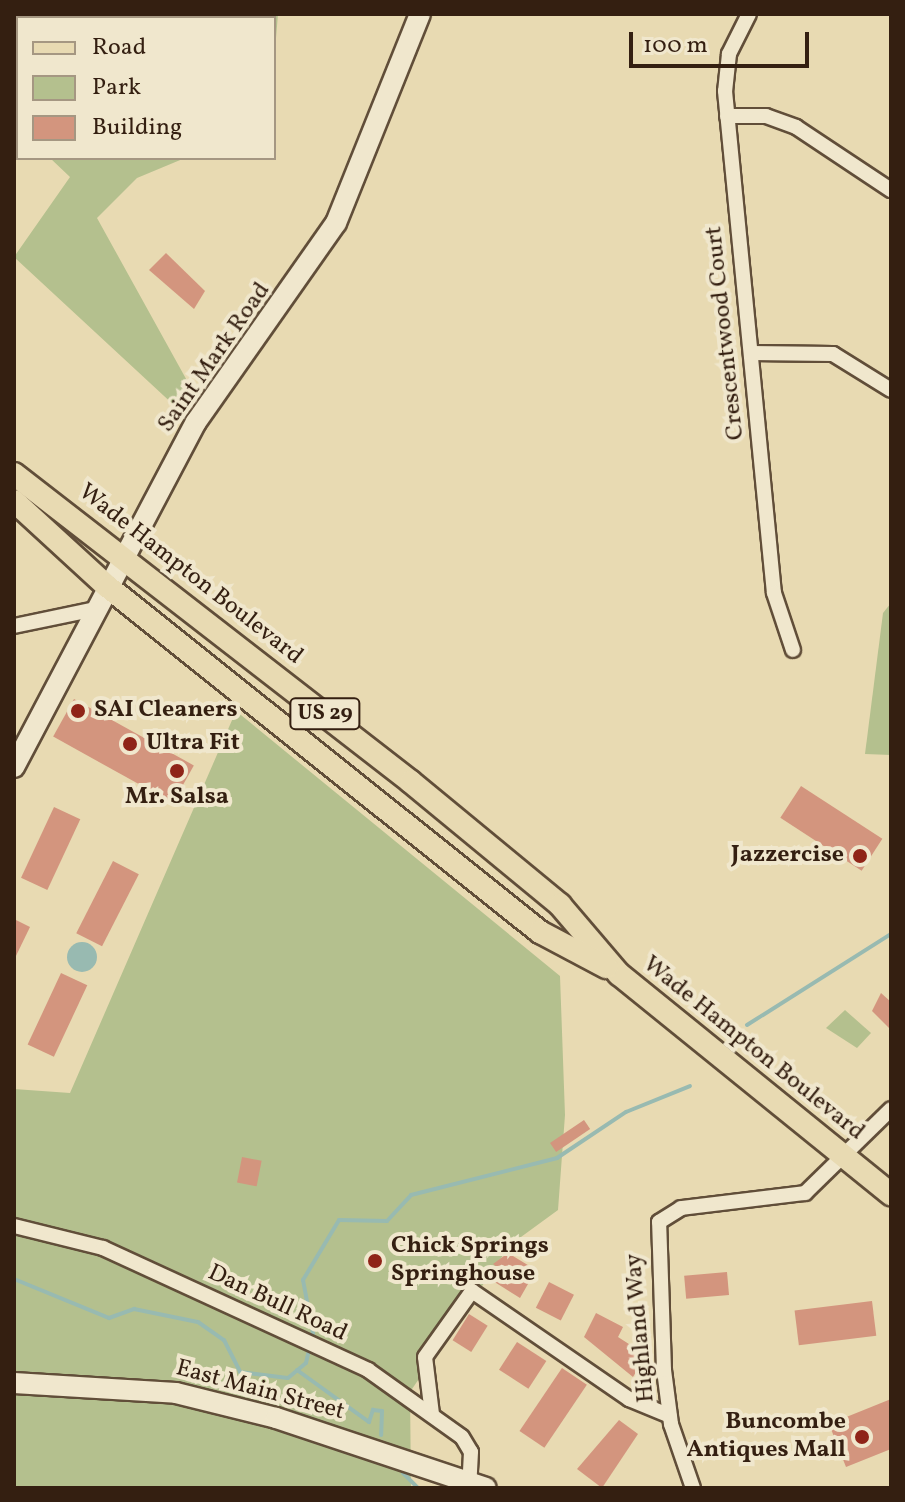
<!DOCTYPE html>
<html>
<head>
<meta charset="utf-8">
<style>
	body { margin:0 }
	#map { position:relative; width:905px; height:1502px; overflow:hidden; background:#e8dab2; font-family:Vollkorn,serif }
	div>[style] { position:absolute }
	.green>* { inset:0; background:#b4c08e }
	.water>* { inset:0; background:#98bab1 }
	.round { border-radius:50% }
	.stream>* { height:4px; margin:-2px; padding:0 2px; transform-origin:2px; border-radius:2px; background:#98bab1 }
	.building>* { inset:0; background:#d3957e; transform-origin:0 0 }
	.roads { filter:drop-shadow(2px 0 #614e39) drop-shadow(-2px 0 #614e39) drop-shadow(0 2px #614e39) drop-shadow(0 -2px #614e39) }
	.street>* { height:14px; margin:-7px; padding:0 7px; transform-origin:7px; border-radius:7px; background:#f0e7cd }
	.secondary>* { height:20px; margin:-10px; padding:0 10px; transform-origin:10px; border-radius:10px; background:#f0e7cd }
	.primary>* { height:22px; margin:-11px; padding:0 11px; transform-origin:11px; border-radius:11px; background:#e8dab2 }
	.dots>* { width:22px; height:22px; translate:-50% -50%; box-sizing:border-box; border:4px solid #f0e7cd; border-radius:50% }
	span { translate:-50% -50%; white-space:nowrap; text-align:center; line-height:1.15; -webkit-text-stroke:8px #f0e7cd; paint-order:stroke }
	.shield-label span { padding:2px 6px; background:#f0e7cd; border:2px solid; border-radius:6px; -webkit-text-stroke-width:0 }
	.shield-label { font-size:22px; color:#341f11; font-weight:700 }
	.street-label { font-size:24px; color:#341f11 }
	.poi-label { font-size:24px; color:#341f11; font-weight:700 }
	.left { translate:0 -50%; text-align:left }
	.right { translate:-100% -50%; text-align:right }
	.frame { position:absolute; inset:0; border:16px solid #341f11; pointer-events:none }
	.legend { position:absolute; left:16px; top:16px; width:260px; height:144px; box-sizing:border-box; background:#f0e7cd; border:2px solid #a59782; margin:0; padding:10px 14px; list-style:none; font-size:24px; color:#341f11 }
	.legend li { display:flex; align-items:center; gap:16px; height:40px }
	.legend b { width:40px; border:2px solid #a59782 }
	.scale { position:absolute; left:629px; top:32px; width:180px; height:36px; box-sizing:border-box; border:4px solid #341f11; border-top:0; padding-left:10px; font-size:24px; line-height:28px; white-space:nowrap; color:#341f11; -webkit-text-stroke:6px #f0e7cd; paint-order:stroke }
</style>
</head>
<body>
<div id="map">
	<div class="green">
		<div style="clip-path:polygon(166px 14px,278px 14px,274px 62px,274px 18px)"></div>
		<div style="clip-path:polygon(50px 158px,185px 158px,137px 178px,97px 218px,190px 386px,177px 408px,14px 257px,70px 177px)"></div>
		<div style="clip-path:polygon(891px 603px,891px 755px,865px 754px,883px 613px)"></div>
		<div style="clip-path:polygon(236px 711px,560px 976px,565px 1115px,558px 1210px,510px 1245px,410px 1392px,411px 1488px,14px 1488px,14px 1089px,70px 1093px)"></div>
		<div style="clip-path:polygon(845px 1010px,871px 1033px,857px 1048px,826px 1028px)"></div>
	</div>
	<div class="water">
		<div class="round" style="left:67px;top:942px;width:30px;height:30px"></div>
	</div>
	<div class="stream">
		<div style="left:747px;top:1025px;width:170px;rotate:-32.3deg"></div>
		<div style="left:14px;top:1279px;width:103px;rotate:22.3deg"></div>
		<div style="left:109px;top:1318px;width:27px;rotate:-20deg"></div>
		<div style="left:134px;top:1309px;width:65px;rotate:11.5deg"></div>
		<div style="left:198px;top:1322px;width:32px;rotate:35deg"></div>
		<div style="left:224px;top:1340px;width:36px;rotate:63deg"></div>
		<div style="left:240px;top:1372px;width:48px;rotate:7.1deg"></div>
		<div style="left:288px;top:1378px;width:23px;rotate:-40deg"></div>
		<div style="left:306px;top:1363px;width:31px;rotate:-77deg"></div>
		<div style="left:313px;top:1333px;width:54px;rotate:-100.7deg"></div>
		<div style="left:303px;top:1280px;width:70px;rotate:-59deg"></div>
		<div style="left:339px;top:1220px;width:48px;rotate:1.2deg"></div>
		<div style="left:387px;top:1221px;width:35px;rotate:-47deg"></div>
		<div style="left:411px;top:1195px;width:151px;rotate:-14.2deg"></div>
		<div style="left:557px;top:1158px;width:83px;rotate:-33.7deg"></div>
		<div style="left:626px;top:1112px;width:69px;rotate:-22.1deg"></div>
		<div style="left:297px;top:1370px;width:89px;rotate:35.8deg"></div>
		<div style="left:369px;top:1422px;width:13px;rotate:-72deg"></div>
		<div style="left:373px;top:1410px;width:9px;rotate:6deg"></div>
		<div style="left:382px;top:1411px;width:24px;rotate:92deg"></div>
		<div style="left:403px;top:1473px;width:21px;rotate:45deg"></div>
	</div>
	<div class="building">
		<div style="clip-path:polygon(166px 253px,205px 291px,194px 309px,149px 270px)"></div>
		<div style="left:74px;top:699px;width:137px;height:43px;rotate:29deg"></div>
		<div style="left:801px;top:786px;width:97px;height:38px;rotate:33deg"></div>
		<div style="left:54px;top:807px;width:29px;height:78px;rotate:25deg"></div>
		<div style="left:113px;top:861px;width:29px;height:81px;rotate:27deg"></div>
		<div style="clip-path:polygon(14px 919px,30px 927px,14px 960px)"></div>
		<div style="left:61px;top:973px;width:29px;height:79px;rotate:25deg"></div>
		<div style="clip-path:polygon(881px 993px,891px 1002px,891px 1030px,872px 1011px)"></div>
		<div style="left:584px;top:1120px;width:11px;height:41px;rotate:56deg"></div>
		<div style="left:242px;top:1157px;width:20px;height:26px;rotate:11deg"></div>
		<div style="clip-path:polygon(508px 1253px,536px 1270px,520px 1298px,493px 1281px,500px 1269px,493px 1264px)"></div>
		<div style="left:727px;top:1272px;width:23px;height:43px;rotate:85deg"></div>
		<div style="left:549px;top:1282px;width:28px;height:29px;rotate:27deg"></div>
		<div style="left:872px;top:1301px;width:35px;height:78px;rotate:83deg"></div>
		<div style="clip-path:polygon(596px 1313px,623px 1327px,618px 1337px,646px 1355px,633px 1377px,584px 1337px)"></div>
		<div style="left:469px;top:1314px;width:22px;height:31px;rotate:32deg"></div>
		<div style="left:517px;top:1342px;width:35px;height:33px;rotate:33deg"></div>
		<div style="left:562px;top:1368px;width:30px;height:76px;rotate:34deg"></div>
		<div style="clip-path:polygon(891px 1399px,891px 1449px,846px 1467px,829px 1424px)"></div>
		<div style="clip-path:polygon(619px 1420px,638px 1434px,602px 1488px,577px 1469px)"></div>
	</div>
	<div class="roads">
		<div class="street">
			<div style="left:749px;top:14px;width:45px;rotate:116.6deg"></div>
			<div style="left:729px;top:54px;width:37px;rotate:96deg"></div>
			<div style="left:725px;top:91px;width:504px;rotate:84.43deg"></div>
			<div style="left:774px;top:593px;width:60px;rotate:71.6deg"></div>
			<div style="left:66px;top:18px;width:4px;rotate:-76deg"></div>
			<div style="left:727px;top:116px;width:39px"></div>
			<div style="left:766px;top:116px;width:32px;rotate:20deg"></div>
			<div style="left:796px;top:127px;width:114px;rotate:33.6deg"></div>
			<div style="left:751px;top:353px;width:82px;rotate:0.7deg"></div>
			<div style="left:833px;top:354px;width:68px;rotate:31.8deg"></div>
			<div style="left:14px;top:626px;width:84px;rotate:-11.7deg"></div>
			<div style="left:14px;top:1226px;width:92px;rotate:13.9deg"></div>
			<div style="left:103px;top:1248px;width:292px;rotate:24.7deg"></div>
			<div style="left:368px;top:1370px;width:115px;rotate:35.5deg"></div>
			<div style="left:462px;top:1437px;width:17px;rotate:59deg"></div>
			<div style="left:471px;top:1452px;width:36px;rotate:93deg"></div>
			<div style="left:432px;top:1414px;width:57px;rotate:-97deg"></div>
			<div style="left:425px;top:1357px;width:81px;rotate:-54.5deg"></div>
			<div style="left:472px;top:1291px;width:191px;rotate:34.5deg"></div>
			<div style="left:629px;top:1399px;width:44px;rotate:22.5deg"></div>
			<div style="left:693px;top:1488px;width:68px;rotate:-109deg"></div>
			<div style="left:671px;top:1424px;width:54px;rotate:-97.4deg"></div>
			<div style="left:664px;top:1370px;width:148px;rotate:-91.9deg"></div>
			<div style="left:659px;top:1222px;width:26px;rotate:-32deg"></div>
			<div style="left:681px;top:1208px;width:125px;rotate:-6.9deg"></div>
			<div style="left:805px;top:1193px;width:120px;rotate:-44.3deg"></div>
		</div>
		<div class="secondary">
			<div style="left:14px;top:767px;width:390px;rotate:-62.2deg"></div>
			<div style="left:196px;top:422px;width:243px;rotate:-54.9deg"></div>
			<div style="left:336px;top:223px;width:225px;rotate:-68.1deg"></div>
			<div style="left:14px;top:1383px;width:162px;rotate:3.5deg"></div>
			<div style="left:176px;top:1393px;width:103px;rotate:14deg"></div>
			<div style="left:276px;top:1418px;width:221px;rotate:18.4deg"></div>
		</div>
		<div class="primary">
			<div style="left:14px;top:474px;width:502px;rotate:37.8deg"></div>
			<div style="left:411px;top:782px;width:193px;rotate:39.5deg"></div>
			<div style="left:560px;top:905px;width:91px;rotate:49.5deg"></div>
			<div style="left:619px;top:974px;width:350px;rotate:39deg"></div>
			<div style="left:14px;top:501px;width:127px;rotate:42.5deg"></div>
			<div style="left:108px;top:587px;width:553px;rotate:38.61deg"></div>
			<div style="left:540px;top:932px;width:75px;rotate:27.9deg"></div>
		</div>
	</div>
	<div class="dots">
		<div style="left:78px;top:711px;background:#8f2418"></div>
		<div style="left:130px;top:744px;background:#8f2418"></div>
		<div style="left:177px;top:771px;background:#8f2418"></div>
		<div style="left:860px;top:856px;background:#8f2418"></div>
		<div style="left:375px;top:1261px;background:#8f2418"></div>
		<div style="left:862px;top:1437px;background:#8f2418"></div>
	</div>
	<div class="shield-label">
		<span style="left:325px;top:714px">US 29</span>
	</div>
	<div class="street-label">
		<span style="left:726px;top:333px;rotate:-96deg">Crescentwood Court</span>
		<span style="left:215px;top:358px;rotate:-55deg">Saint Mark Road</span>
		<span style="left:190px;top:575px;rotate:38deg">Wade Hampton Boulevard</span>
		<span style="left:753px;top:1049px;rotate:39deg">Wade Hampton Boulevard</span>
		<span style="left:277px;top:1304px;rotate:25deg">Dan Bull Road</span>
		<span style="left:641px;top:1328px;rotate:-95deg">Highland Way</span>
		<span style="left:260px;top:1391px;rotate:15deg">East Main Street</span>
	</div>
	<div class="poi-label">
		<span class="left" style="left:94px;top:711px">SAI Cleaners</span>
		<span class="left" style="left:146px;top:744px">Ultra Fit</span>
		<span style="left:177px;top:798px">Mr. Salsa</span>
		<span class="right" style="left:844px;top:856px">Jazzercise</span>
		<span class="left" style="left:391px;top:1261px">Chick Springs<br>Springhouse</span>
		<span class="right" style="left:846px;top:1437px">Buncombe<br>Antiques Mall</span>
	</div>
	<div class="frame"></div>
	<ul class="legend">
	<li><b style="height:10px;background:#e8dab2"></b>Road</li>
	<li><b style="height:22px;background:#b4c08e"></b>Park</li>
	<li><b style="height:22px;background:#d3957e"></b>Building</li>
	</ul>
	<div class="scale">100 m</div>
</div>
</body>
</html>
